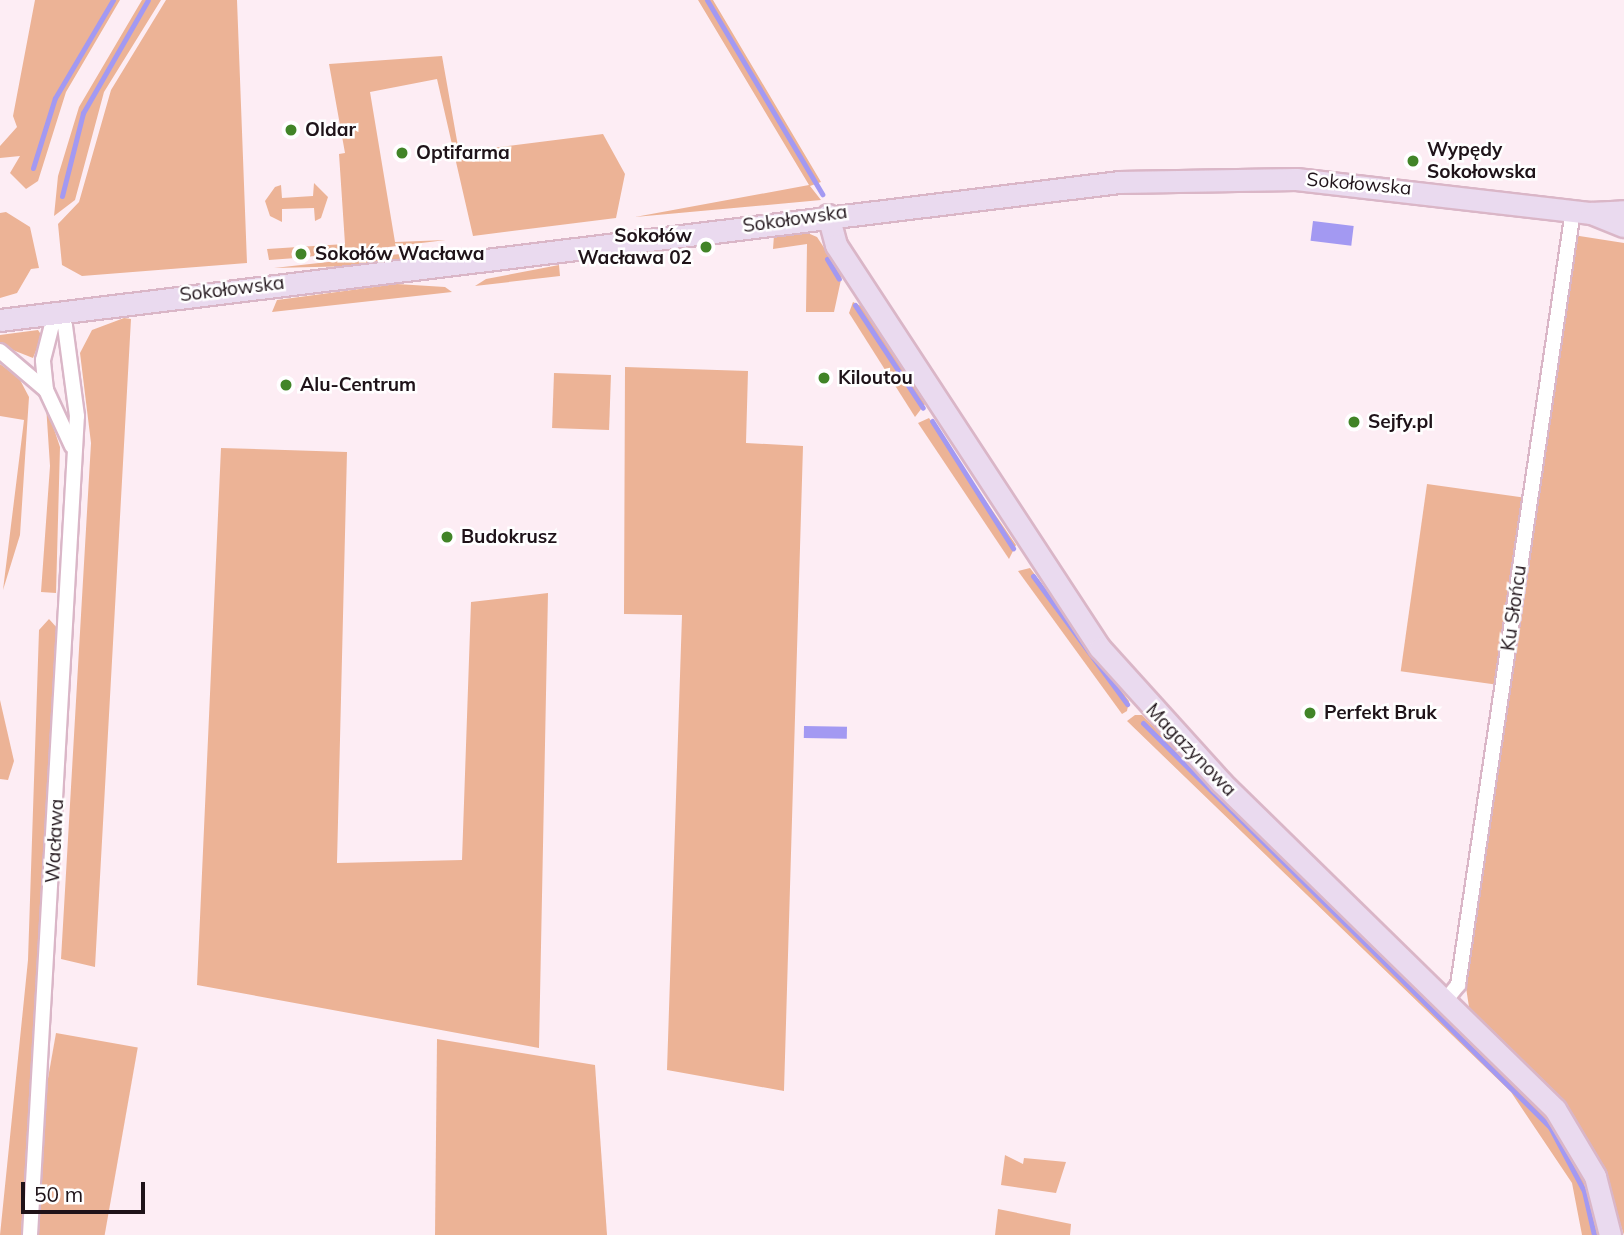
<!DOCTYPE html>
<html>
<head>
<meta charset="utf-8">
<style>
	body { margin:0 }
	#map { position:relative; width:1624px; height:1235px; overflow:hidden; background:#fdedf4; font-family:Mulish,sans-serif }
	div>[style] { position:absolute }
	.green>* { inset:0; background:#ecb396; transform-origin:0 0 }
	.water>* { inset:0; background:#a399f2; transform-origin:0 0 }
	.stream>* { height:5px; margin:-2.5px; padding:0 2.5px; transform-origin:2.5px; border-radius:2.5px; background:#a399f2 }
	.roads { filter:drop-shadow(2px 0 #dab6c7) drop-shadow(-2px 0 #dab6c7) drop-shadow(0 2px #dab6c7) drop-shadow(0 -2px #dab6c7) }
	.street>* { height:14px; margin:-7px; padding:0 7px; transform-origin:7px; border-radius:7px; background:#fff }
	.secondary>* { height:21px; margin:-10.5px; padding:0 10.5px; transform-origin:10.5px; border-radius:10.5px; background:#eadaef }
	.dots>* { width:19px; height:19px; translate:-50% -50%; box-sizing:border-box; border:4px solid #fff; border-radius:50% }
	span { translate:-50% -50%; white-space:nowrap; text-align:center; line-height:1.15; -webkit-text-stroke:5px #fff; paint-order:stroke }
	.poi-label { font-size:19px; color:#1f1319; font-weight:700 }
	.left { translate:0 -50%; text-align:left }
	.right { translate:-100% -50%; text-align:right }
	.street-label { font-size:19px; color:#1f1319 }
	.scale { position:absolute; left:21px; top:1182px; width:124px; height:32px; box-sizing:border-box; border:4px solid #1f1319; border-top:0; padding-left:9px; font-size:21px; line-height:24px; white-space:nowrap; color:#1f1319; -webkit-text-stroke:5px #fff; paint-order:stroke }
</style>
</head>
<body>
<div id="map">
	<div class="green">
		<div style="clip-path:polygon(35px 0,120px 0,66px 92px,38px 181px,26px 189px,10px 173px,20px 156px,0 158px,0 146px,17px 127px,13px 116px)"></div>
		<div style="clip-path:polygon(142px 0,161px 0,104px 92px,75px 200px,54px 216px,58px 176px,79px 107px)"></div>
		<div style="clip-path:polygon(166px 0,237px 0,247px 263px,82px 276px,62px 265px,58px 224px,79px 202px,111px 90px)"></div>
		<div style="clip-path:polygon(698px 0,713px 0,821px 182px,810px 186px,821px 200px,635px 217px,809px 185px)"></div>
		<div style="clip-path:polygon(442px 56px,459px 152px,603px 134px,625px 174px,616px 218px,473px 236px,437px 79px,370px 92px,395px 242px,446px 240px,306px 257px,296px 251px,296px 258px,269px 260px,267px 249px,345px 244px,339px 154px,345px 153px,329px 64px)"></div>
		<div style="clip-path:polygon(314px 183px,328px 197px,321px 218px,315px 221px,314px 208px,282px 209px,282px 222px,270px 216px,265px 201px,275px 187px,281px 185px,282px 198px,313px 196px)"></div>
		<div style="clip-path:polygon(6px 212px,30px 227px,39px 268px,31px 269px,17px 293px,0 298px,0 213px)"></div>
		<div style="clip-path:polygon(803px 231px,817px 237px,842px 275px,834px 312px,806px 312px,807px 244px,773px 249px,774px 235px)"></div>
		<div style="clip-path:polygon(1573px 235px,1624px 243px,1624px 1235px,1601px 1168px,1575px 1120px,1469px 1007px,1465px 981px)"></div>
		<div style="clip-path:polygon(445px 249px,437px 256px,355px 266px,274px 268px)"></div>
		<div style="clip-path:polygon(559px 265px,560px 276px,475px 286px,486px 279px)"></div>
		<div style="clip-path:polygon(397px 284px,445px 287px,452px 292px,272px 312px,277px 300px)"></div>
		<div style="clip-path:polygon(853px 302px,863px 307px,925px 404px,915px 417px,849px 313px)"></div>
		<div style="clip-path:polygon(124px 318px,131px 319px,95px 967px,61px 959px,91px 443px,80px 353px,92px 330px)"></div>
		<div style="clip-path:polygon(38px 330px,42px 336px,33px 358px,0 345px,0 335px)"></div>
		<div style="clip-path:polygon(0 364px,19px 378px,29px 397px,20px 535px,3px 590px,24px 420px,0 416px)"></div>
		<div style="clip-path:polygon(625px 367px,748px 371px,746px 443px,803px 446px,784px 1091px,667px 1070px,682px 615px,624px 614px)"></div>
		<div style="left:554px;top:373px;width:57px;height:55px;rotate:2deg"></div>
		<div style="clip-path:polygon(46px 405px,60px 447px,56px 593px,41px 592px,50px 466px)"></div>
		<div style="clip-path:polygon(929px 418px,1016px 545px,1009px 559px,918px 423px)"></div>
		<div style="clip-path:polygon(221px 448px,347px 452px,337px 863px,462px 860px,471px 602px,548px 593px,539px 1048px,197px 985px)"></div>
		<div style="left:1427px;top:484px;width:99px;height:189px;rotate:8deg"></div>
		<div style="clip-path:polygon(1030px 568px,1129px 701px,1127px 711px,1122px 714px,1018px 571px)"></div>
		<div style="clip-path:polygon(49px 619px,58px 629px,21px 1235px,0 1235px,28px 960px,39px 630px)"></div>
		<div style="clip-path:polygon(0 700px,14px 761px,8px 780px,0 779px)"></div>
		<div style="clip-path:polygon(1135px 715px,1142px 715px,1550px 1120px,1582px 1175px,1598px 1235px,1582px 1235px,1572px 1183px,1511px 1092px,1127px 721px)"></div>
		<div style="left:56px;top:1033px;width:83px;height:202px;rotate:10deg"></div>
		<div style="clip-path:polygon(437px 1039px,595px 1065px,607px 1235px,435px 1235px)"></div>
		<div style="clip-path:polygon(1005px 1155px,1023px 1164px,1024px 1158px,1066px 1162px,1056px 1193px,1001px 1185px)"></div>
		<div style="clip-path:polygon(998px 1209px,1071px 1224px,1070px 1235px,995px 1235px)"></div>
	</div>
	<div class="water">
		<div style="left:1313px;top:221px;width:41px;height:20px;rotate:7deg"></div>
		<div style="left:804px;top:726px;width:43px;height:12px;rotate:1deg"></div>
	</div>
	<div class="stream">
		<div style="left:707px;top:0;width:226px;rotate:59.3deg"></div>
		<div style="left:33px;top:168px;width:73px;rotate:-72.6deg"></div>
		<div style="left:55px;top:98px;width:114px;rotate:-59.4deg"></div>
		<div style="left:62px;top:196px;width:86px;rotate:-75.8deg"></div>
		<div style="left:83px;top:113px;width:130px;rotate:-60.1deg"></div>
		<div style="left:827px;top:259px;width:23px;rotate:59deg"></div>
		<div style="left:855px;top:305px;width:123px;rotate:56.6deg"></div>
		<div style="left:932px;top:421px;width:151px;rotate:57.5deg"></div>
		<div style="left:1033px;top:576px;width:159px;rotate:53.7deg"></div>
		<div style="left:1143px;top:723px;width:573px;rotate:44.79deg"></div>
		<div style="left:1550px;top:1127px;width:72px;rotate:62deg"></div>
		<div style="left:1584px;top:1191px;width:45px;rotate:77.2deg"></div>
	</div>
	<div class="roads">
		<div class="street">
			<div style="left:0;top:351px;width:60px;rotate:40.3deg"></div>
			<div style="left:46px;top:390px;width:62px;rotate:65.1deg"></div>
			<div style="left:46px;top:390px;width:30px;rotate:-96deg"></div>
			<div style="left:43px;top:360px;width:49px;rotate:-75.7deg"></div>
			<div style="left:1445px;top:1001px;width:21px;rotate:-51deg"></div>
			<div style="left:1458px;top:985px;width:782px;rotate:-81.55deg"></div>
			<div style="left:30px;top:1235px;width:820px;rotate:-86.72deg"></div>
			<div style="left:77px;top:416px;width:91px;rotate:-97.6deg"></div>
			<div style="left:65px;top:326px;width:16px;rotate:-128deg"></div>
		</div>
		<div class="secondary">
			<div style="left:1591px;top:213px;width:35px;rotate:22deg"></div>
			<div style="left:828px;top:215px;width:31px;rotate:75deg"></div>
			<div style="left:836px;top:245px;width:482px;rotate:56.8deg"></div>
			<div style="left:1100px;top:648px;width:181px;rotate:47.9deg"></div>
			<div style="left:1221px;top:782px;width:467px;rotate:44.4deg"></div>
			<div style="left:1555px;top:1109px;width:78px;rotate:59.2deg"></div>
			<div style="left:1595px;top:1176px;width:61px;rotate:75.7deg"></div>
			<div style="left:0;top:320px;width:1127px;rotate:-7.03deg"></div>
			<div style="left:1119px;top:182px;width:177px;rotate:-1deg"></div>
			<div style="left:1296px;top:179px;width:297px;rotate:6.6deg"></div>
			<div style="left:1591px;top:213px;width:33px;rotate:-3deg"></div>
		</div>
	</div>
	<div class="dots">
		<div style="left:291px;top:130px;background:#418427"></div>
		<div style="left:402px;top:153px;background:#418427"></div>
		<div style="left:1413px;top:161px;background:#418427"></div>
		<div style="left:706px;top:247px;background:#418427"></div>
		<div style="left:301px;top:254px;background:#418427"></div>
		<div style="left:824px;top:378px;background:#418427"></div>
		<div style="left:286px;top:385px;background:#418427"></div>
		<div style="left:1354px;top:422px;background:#418427"></div>
		<div style="left:447px;top:537px;background:#418427"></div>
		<div style="left:1310px;top:713px;background:#418427"></div>
	</div>
	<div class="poi-label">
		<span class="left" style="left:305px;top:130px">Oldar</span>
		<span class="left" style="left:1427px;top:161px">Wypędy<br>Sokołowska</span>
		<span class="left" style="left:416px;top:153px">Optifarma</span>
		<span class="right" style="left:692px;top:247px">Sokołów<br>Wacława 02</span>
		<span class="left" style="left:315px;top:254px">Sokołów Wacława</span>
		<span class="left" style="left:838px;top:378px">Kiloutou</span>
		<span class="left" style="left:300px;top:385px">Alu-Centrum</span>
		<span class="left" style="left:1368px;top:422px">Sejfy.pl</span>
		<span class="left" style="left:461px;top:537px">Budokrusz</span>
		<span class="left" style="left:1324px;top:713px">Perfekt Bruk</span>
	</div>
	<div class="street-label">
		<span style="left:1359px;top:184px;rotate:5deg">Sokołowska</span>
		<span style="left:795px;top:219px;rotate:-8deg">Sokołowska</span>
		<span style="left:232px;top:289px;rotate:-7deg">Sokołowska</span>
		<span style="left:1514px;top:608px;rotate:-82deg">Ku Słońcu</span>
		<span style="left:1191px;top:750px;rotate:46deg">Magazynowa</span>
		<span style="left:55px;top:841px;rotate:-87deg">Wacława</span>
	</div>
	<div class="scale">50 m</div>
</div>
</body>
</html>
